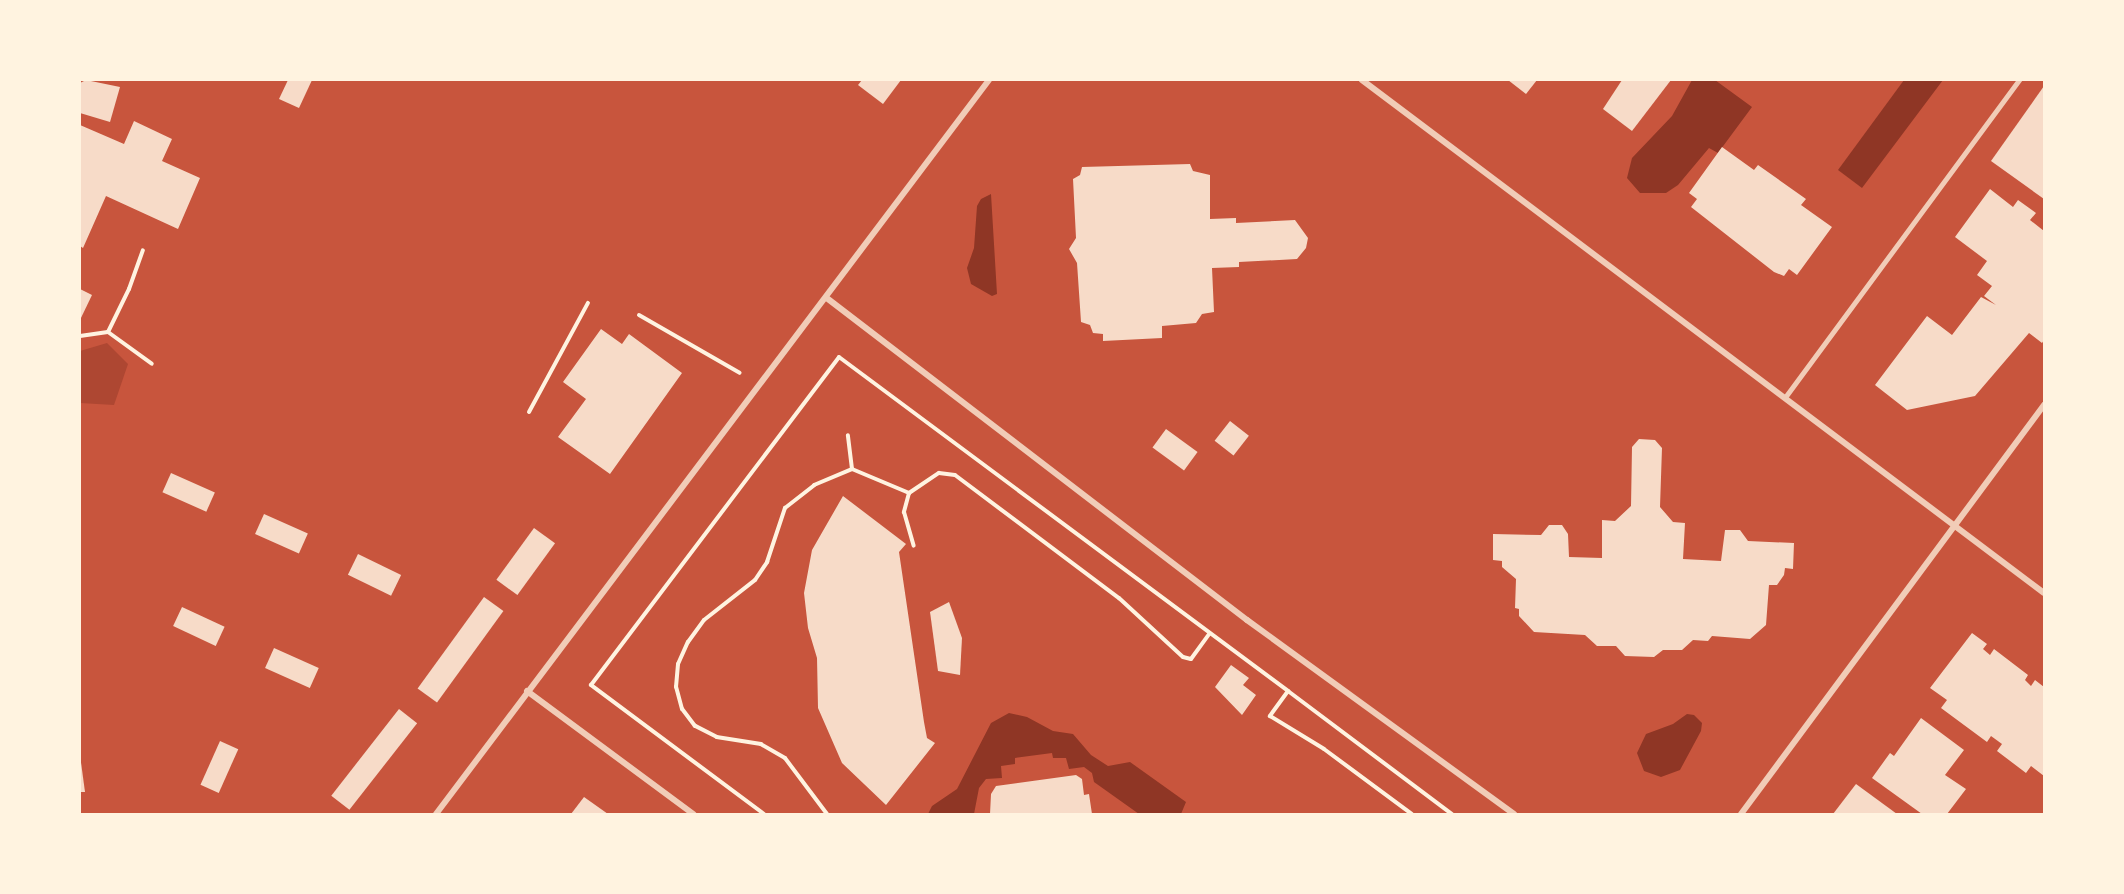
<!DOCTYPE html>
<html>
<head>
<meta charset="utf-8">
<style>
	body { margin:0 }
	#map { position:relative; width:2124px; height:894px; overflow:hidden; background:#c8553d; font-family:"Asap Condensed",sans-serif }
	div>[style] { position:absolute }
	.green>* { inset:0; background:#ae4732 }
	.water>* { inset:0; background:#8f3625 }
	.building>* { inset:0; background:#f7dbc8; transform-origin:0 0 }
	.path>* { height:4px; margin:-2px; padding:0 2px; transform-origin:2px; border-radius:2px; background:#fff3e0 }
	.service>* { height:4.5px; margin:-2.25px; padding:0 2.25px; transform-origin:2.25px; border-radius:2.25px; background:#f1ccb7 }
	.minor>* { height:6px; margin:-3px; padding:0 3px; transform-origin:3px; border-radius:3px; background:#f1ccb7 }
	span { translate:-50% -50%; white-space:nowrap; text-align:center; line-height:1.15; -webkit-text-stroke:6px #fff3e0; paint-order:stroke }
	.frame { position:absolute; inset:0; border:81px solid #fff3e0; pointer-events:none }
</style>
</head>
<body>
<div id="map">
	<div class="green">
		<div style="clip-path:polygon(107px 343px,128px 364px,114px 405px,80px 403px,80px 351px)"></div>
	</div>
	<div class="water">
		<div style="clip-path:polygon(1692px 80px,1715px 80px,1752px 107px,1718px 153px,1709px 148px,1678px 185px,1666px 193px,1640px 193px,1627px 178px,1632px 158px,1672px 116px)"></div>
		<div style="clip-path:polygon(1904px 80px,1943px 80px,1862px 188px,1838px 170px)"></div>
		<div style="clip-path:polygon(991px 194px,997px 294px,992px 296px,971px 284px,967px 268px,974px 248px,977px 206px,981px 199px)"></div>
		<div style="clip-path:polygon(1009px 713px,1027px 717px,1053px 731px,1073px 734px,1091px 755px,1108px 766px,1130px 762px,1186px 802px,1181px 814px,1139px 814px,1094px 782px,1092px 773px,1084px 767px,1069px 769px,1066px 758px,1053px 758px,1052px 753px,1015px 758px,1015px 764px,1001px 766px,1002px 778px,986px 779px,979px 788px,974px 814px,928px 814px,932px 806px,957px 789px,991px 723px)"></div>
		<div style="clip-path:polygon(1687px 714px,1694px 715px,1702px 723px,1701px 731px,1680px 770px,1661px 777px,1644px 771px,1637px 753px,1646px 734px,1673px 724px)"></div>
	</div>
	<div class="building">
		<div style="clip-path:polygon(86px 80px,120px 87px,110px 122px,80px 113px,80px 83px)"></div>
		<div style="clip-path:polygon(288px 80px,312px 80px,299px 108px,279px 99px)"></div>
		<div style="clip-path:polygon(862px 80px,901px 80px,883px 104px,858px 85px)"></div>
		<div style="clip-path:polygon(1508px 80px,1537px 80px,1526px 94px)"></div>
		<div style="clip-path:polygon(1622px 80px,1671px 80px,1632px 131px,1603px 109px)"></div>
		<div style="clip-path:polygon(2044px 86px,2044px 199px,1991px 161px)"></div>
		<div style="clip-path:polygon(134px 121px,172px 139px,162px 161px,200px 178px,178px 229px,106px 196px,83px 248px,80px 246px,80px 125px,124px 144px)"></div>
		<div style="clip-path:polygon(1722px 147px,1754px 170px,1758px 165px,1806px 199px,1801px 205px,1832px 227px,1797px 275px,1789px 269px,1784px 276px,1774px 272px,1691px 207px,1697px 199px,1689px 193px)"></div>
		<div style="clip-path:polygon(1190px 164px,1193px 171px,1210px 175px,1210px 219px,1236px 218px,1236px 223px,1295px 220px,1308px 238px,1306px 248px,1297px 259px,1239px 262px,1239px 267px,1212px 268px,1214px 312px,1202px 314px,1196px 323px,1162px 326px,1162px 338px,1103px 341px,1103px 334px,1093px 333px,1090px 325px,1081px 322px,1077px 263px,1069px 249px,1076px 238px,1073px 179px,1080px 175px,1082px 167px)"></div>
		<div style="clip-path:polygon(1990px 189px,2013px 207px,2018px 200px,2036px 213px,2030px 220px,2044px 231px,2044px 340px,2042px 343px,2029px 333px,1975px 396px,1907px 410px,1875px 385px,1927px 316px,1952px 335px,1981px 297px,1996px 305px,1984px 296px,1992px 286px,1977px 275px,1987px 261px,1955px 237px)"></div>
		<div style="clip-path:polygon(80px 289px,92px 295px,80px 320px)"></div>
		<div style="clip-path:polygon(601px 329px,622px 344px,629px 334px,682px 373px,610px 474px,558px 437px,586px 399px,563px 382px)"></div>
		<div style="left:1230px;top:421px;width:24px;height:25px;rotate:38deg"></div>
		<div style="left:1166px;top:429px;width:39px;height:23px;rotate:36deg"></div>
		<div style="clip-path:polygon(1639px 439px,1655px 440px,1662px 448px,1660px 507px,1673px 522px,1685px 523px,1683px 559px,1721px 561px,1725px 530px,1740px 530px,1748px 541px,1794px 543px,1793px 569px,1785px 568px,1784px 575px,1777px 585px,1769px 585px,1766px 625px,1750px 639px,1712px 636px,1708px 641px,1693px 640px,1682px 650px,1663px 650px,1654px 657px,1625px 656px,1616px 646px,1597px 646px,1585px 635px,1534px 632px,1519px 616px,1519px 609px,1515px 608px,1516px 579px,1502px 567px,1502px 561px,1493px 560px,1493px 534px,1541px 535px,1549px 525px,1562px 525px,1568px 534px,1569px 557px,1602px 558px,1602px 520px,1615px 521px,1631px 506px,1632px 447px)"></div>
		<div style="left:171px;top:473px;width:48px;height:21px;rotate:24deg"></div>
		<div style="clip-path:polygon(843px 496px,906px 544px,899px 552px,924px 722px,927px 738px,935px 743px,886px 805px,842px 763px,818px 708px,817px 658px,808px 628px,804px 593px,812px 550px)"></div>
		<div style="left:264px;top:514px;width:48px;height:22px;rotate:24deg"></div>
		<div style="left:534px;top:528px;width:26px;height:64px;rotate:36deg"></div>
		<div style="left:358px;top:554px;width:48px;height:23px;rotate:26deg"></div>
		<div style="left:484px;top:597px;width:24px;height:113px;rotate:36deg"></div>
		<div style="clip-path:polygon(949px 602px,962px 638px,960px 675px,938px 671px,930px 612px)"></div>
		<div style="left:182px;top:607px;width:47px;height:21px;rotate:25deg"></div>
		<div style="clip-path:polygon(1972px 633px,1987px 644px,1983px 649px,1990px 655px,1994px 649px,2028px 675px,2025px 680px,2031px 686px,2035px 680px,2044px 687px,2044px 776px,2031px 766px,2026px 773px,1997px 751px,2002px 744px,1991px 736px,1987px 742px,1941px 708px,1947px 700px,1930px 688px)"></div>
		<div style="left:274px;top:648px;width:49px;height:22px;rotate:24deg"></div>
		<div style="clip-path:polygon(1231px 665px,1249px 678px,1243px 685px,1256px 695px,1242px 715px,1215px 687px)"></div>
		<div style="left:399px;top:709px;width:23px;height:110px;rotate:38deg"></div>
		<div style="clip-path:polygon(1921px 718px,1964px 750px,1945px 775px,1966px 789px,1947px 814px,1922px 814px,1872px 778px,1890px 753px,1894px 756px)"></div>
		<div style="left:220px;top:741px;width:20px;height:48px;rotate:24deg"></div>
		<div style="clip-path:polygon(80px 755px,85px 792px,80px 792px)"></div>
		<div style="clip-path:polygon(1076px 775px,1082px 779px,1084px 795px,1089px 794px,1092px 814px,990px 814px,991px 794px,996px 786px)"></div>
		<div style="clip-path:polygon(1856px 784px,1897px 814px,1833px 814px)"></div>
		<div style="clip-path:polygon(584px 797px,608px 814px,571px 814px)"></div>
	</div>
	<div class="path">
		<div style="left:639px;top:315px;width:116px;rotate:29.9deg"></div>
		<div style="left:108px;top:332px;width:48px;rotate:-64deg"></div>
		<div style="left:129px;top:289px;width:41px;rotate:-70.3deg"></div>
		<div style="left:80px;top:336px;width:28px;rotate:-8deg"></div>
		<div style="left:108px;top:332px;width:54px;rotate:36deg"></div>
		<div style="left:529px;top:412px;width:124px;rotate:-61.6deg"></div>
		<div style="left:852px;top:469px;width:62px;rotate:22.8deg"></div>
		<div style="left:909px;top:493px;width:36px;rotate:-34deg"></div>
		<div style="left:939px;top:473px;width:16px;rotate:7deg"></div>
		<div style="left:955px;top:475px;width:205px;rotate:36.9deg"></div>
		<div style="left:1119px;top:598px;width:87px;rotate:42.7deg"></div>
		<div style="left:1183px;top:657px;width:8px;rotate:14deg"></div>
		<div style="left:1191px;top:659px;width:31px;rotate:-54deg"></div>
		<div style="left:909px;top:493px;width:20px;rotate:105deg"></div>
		<div style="left:904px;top:512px;width:35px;rotate:74deg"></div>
		<div style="left:1288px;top:691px;width:205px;rotate:36.9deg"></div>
		<div style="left:764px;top:814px;width:216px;rotate:-143.3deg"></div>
		<div style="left:591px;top:685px;width:411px;rotate:-52.9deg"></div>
		<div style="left:839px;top:357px;width:560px;rotate:36.64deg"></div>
		<div style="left:1288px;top:691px;width:31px;rotate:126deg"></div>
		<div style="left:1270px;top:716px;width:63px;rotate:31.4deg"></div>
		<div style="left:1324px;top:749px;width:109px;rotate:36.5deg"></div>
		<div style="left:827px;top:814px;width:70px;rotate:-126.9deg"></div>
		<div style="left:785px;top:758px;width:28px;rotate:-150deg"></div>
		<div style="left:761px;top:744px;width:45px;rotate:-171deg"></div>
		<div style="left:717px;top:737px;width:25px;rotate:-153deg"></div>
		<div style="left:695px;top:726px;width:21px;rotate:-127deg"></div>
		<div style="left:682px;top:709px;width:23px;rotate:-105deg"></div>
		<div style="left:676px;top:687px;width:23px;rotate:-85deg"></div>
		<div style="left:678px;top:664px;width:24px;rotate:-66deg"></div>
		<div style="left:688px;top:642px;width:27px;rotate:-54deg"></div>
		<div style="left:704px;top:620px;width:65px;rotate:-38.1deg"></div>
		<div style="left:755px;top:580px;width:22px;rotate:-56deg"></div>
		<div style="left:767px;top:562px;width:57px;rotate:-71.6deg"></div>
		<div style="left:785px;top:508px;width:37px;rotate:-38deg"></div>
		<div style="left:814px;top:485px;width:41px;rotate:-22.8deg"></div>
		<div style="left:852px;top:469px;width:34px;rotate:-97deg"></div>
	</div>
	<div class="service">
		<div style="left:1786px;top:396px;width:393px;rotate:-53.6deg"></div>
	</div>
	<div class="minor">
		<div style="left:1362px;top:80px;width:853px;rotate:36.95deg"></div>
		<div style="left:828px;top:299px;width:528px;rotate:37.46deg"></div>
		<div style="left:1247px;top:620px;width:330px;rotate:36deg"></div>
		<div style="left:527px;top:691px;width:207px;rotate:36.5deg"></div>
		<div style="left:436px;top:814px;width:919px;rotate:-53.01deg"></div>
		<div style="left:1741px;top:814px;width:509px;rotate:-53.47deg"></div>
	</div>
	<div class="frame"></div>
</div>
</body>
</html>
